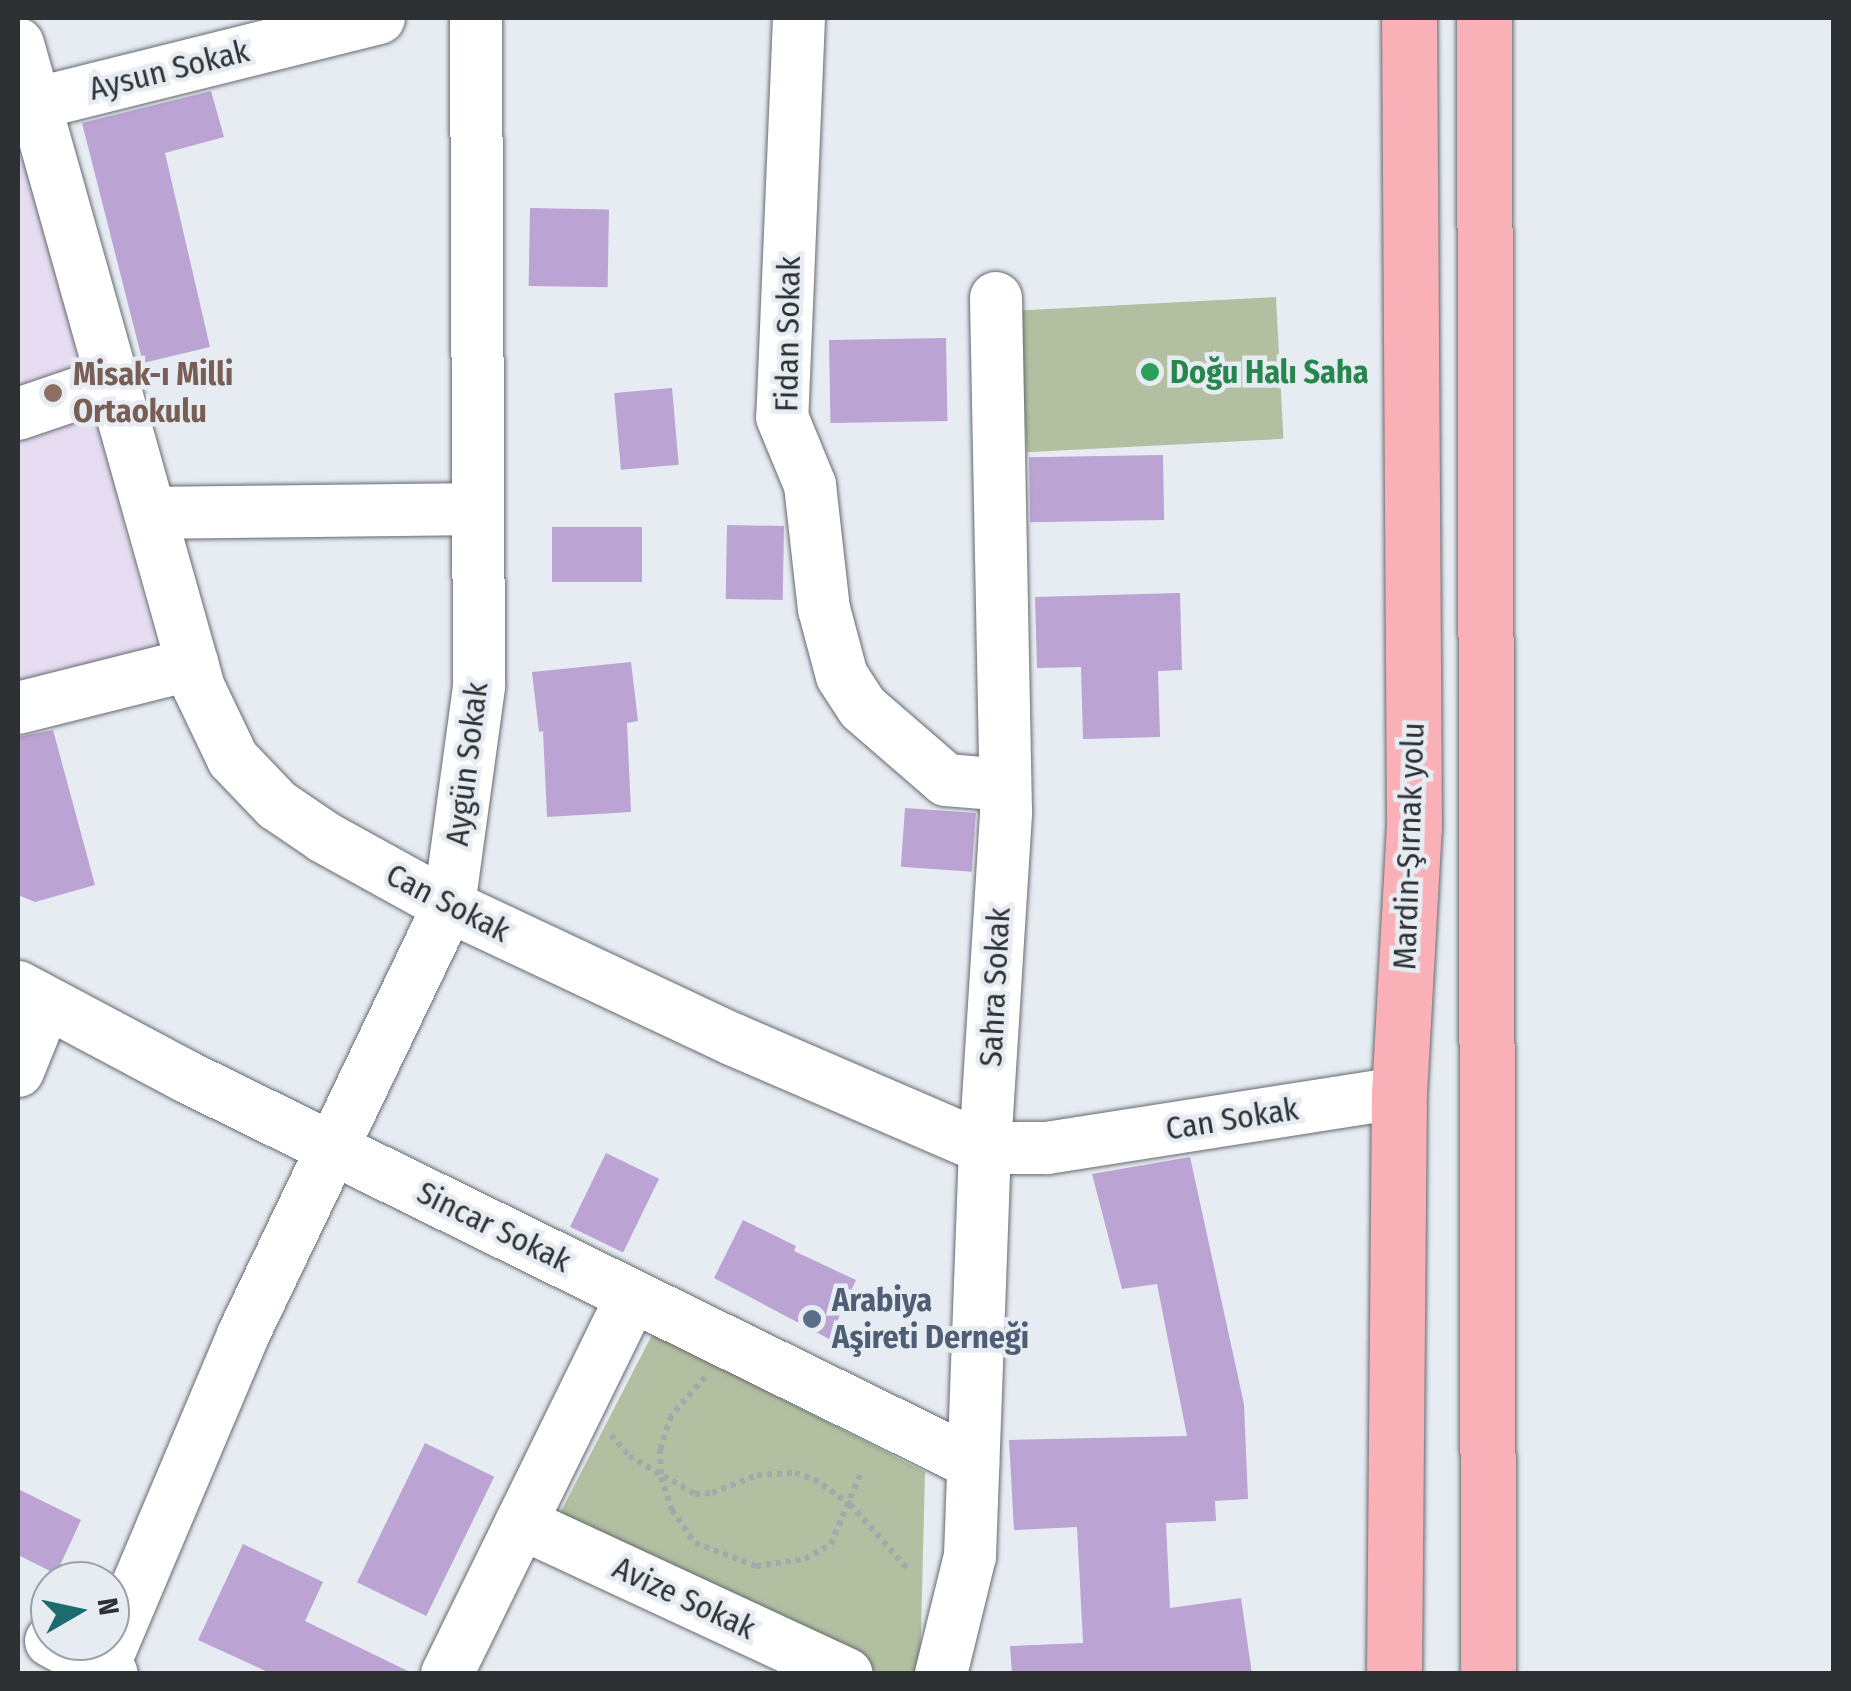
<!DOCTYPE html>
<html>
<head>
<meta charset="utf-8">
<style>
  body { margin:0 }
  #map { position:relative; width:1851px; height:1691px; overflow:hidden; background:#e6ecf2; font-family:"Fira Sans Condensed",sans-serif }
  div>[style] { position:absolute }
  .education>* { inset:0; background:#e6ddf2 }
  .green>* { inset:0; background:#b2c0a1; transform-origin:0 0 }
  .building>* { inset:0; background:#bba3d4; transform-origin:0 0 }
  .path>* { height:6px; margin-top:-3px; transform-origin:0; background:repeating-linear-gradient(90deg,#a3a8ad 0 5px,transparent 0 10px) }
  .roads { filter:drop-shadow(0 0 2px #656a6f) drop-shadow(0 0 2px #656a6f) }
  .minor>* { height:52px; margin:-26px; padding:0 26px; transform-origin:26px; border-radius:26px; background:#fff }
  .highway>* { height:55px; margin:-27.5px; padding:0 27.5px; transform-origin:27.5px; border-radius:27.5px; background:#f9b0b7 }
  .dots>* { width:28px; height:28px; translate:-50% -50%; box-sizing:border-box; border:5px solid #e6ecf2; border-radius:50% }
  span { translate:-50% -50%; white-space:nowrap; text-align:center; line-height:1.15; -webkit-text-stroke:9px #e6ecf2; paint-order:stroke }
  .street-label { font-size:32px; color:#2e3133 }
  .leisure-label { font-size:32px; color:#27864d; font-weight:700 }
  .left { translate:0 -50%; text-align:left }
  .education-label { font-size:32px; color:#785e54; font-weight:700 }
  .service-label { font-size:32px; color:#4e5e75; font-weight:700 }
  .frame { position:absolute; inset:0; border:20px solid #2e3133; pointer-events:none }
  .north { position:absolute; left:30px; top:1561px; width:100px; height:100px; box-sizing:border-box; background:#e6ecf2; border:2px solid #9ca1a6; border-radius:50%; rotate:81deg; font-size:28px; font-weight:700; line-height:40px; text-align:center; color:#2e3133 }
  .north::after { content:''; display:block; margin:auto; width:35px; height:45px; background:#1e6b6f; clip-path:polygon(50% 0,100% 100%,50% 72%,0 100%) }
</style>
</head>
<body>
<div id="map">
  <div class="education">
    <div style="clip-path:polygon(18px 125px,157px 649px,18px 685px)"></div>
  </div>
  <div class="green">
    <div style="left:1276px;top:297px;width:142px;height:257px;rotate:87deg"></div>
    <div style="clip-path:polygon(653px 1333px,925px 1472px,920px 1672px,864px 1673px,556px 1521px)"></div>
  </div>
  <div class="building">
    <div style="clip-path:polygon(211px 91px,224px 137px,165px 153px,210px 347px,143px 363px,82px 123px)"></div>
    <div style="left:530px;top:208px;width:79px;height:78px;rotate:1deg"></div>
    <div style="left:946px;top:338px;width:83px;height:117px;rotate:89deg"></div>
    <div style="left:672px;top:388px;width:77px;height:58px;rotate:85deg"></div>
    <div style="left:1163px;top:455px;width:65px;height:134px;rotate:89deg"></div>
    <div style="left:727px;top:525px;width:57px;height:74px;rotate:1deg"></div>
    <div style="left:552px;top:527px;width:90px;height:55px"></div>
    <div style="clip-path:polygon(1180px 593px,1182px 670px,1158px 671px,1160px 737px,1083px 739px,1081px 667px,1037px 668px,1035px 597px)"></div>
    <div style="clip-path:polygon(631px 662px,638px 721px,627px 723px,631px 812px,547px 817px,543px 731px,539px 732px,532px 672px)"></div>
    <div style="clip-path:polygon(53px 730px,95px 885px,35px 902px,18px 895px,18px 737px)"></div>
    <div style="left:905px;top:808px;width:71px;height:59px;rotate:4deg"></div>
    <div style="left:606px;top:1153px;width:59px;height:82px;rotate:26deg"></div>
    <div style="clip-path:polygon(1190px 1157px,1244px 1404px,1248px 1499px,1215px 1501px,1216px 1521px,1166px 1523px,1170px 1608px,1241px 1598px,1252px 1674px,1012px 1674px,1010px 1646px,1083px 1643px,1077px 1527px,1014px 1530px,1009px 1440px,1187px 1436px,1157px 1284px,1122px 1289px,1092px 1174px)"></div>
    <div style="clip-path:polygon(743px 1220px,796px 1246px,794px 1251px,856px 1280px,829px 1339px,714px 1278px)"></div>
    <div style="left:425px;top:1443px;width:77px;height:155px;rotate:26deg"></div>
    <div style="clip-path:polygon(18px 1489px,81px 1520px,56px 1574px,18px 1555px)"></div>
    <div style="clip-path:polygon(243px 1544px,323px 1582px,305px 1621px,414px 1674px,270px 1673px,198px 1640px)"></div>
  </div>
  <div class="path">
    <div style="left:705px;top:1377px;width:52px;rotate:131.1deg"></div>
    <div style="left:671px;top:1416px;width:35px;rotate:108deg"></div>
    <div style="left:660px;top:1449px;width:28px;rotate:88deg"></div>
    <div style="left:661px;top:1477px;width:35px;rotate:72deg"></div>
    <div style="left:672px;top:1510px;width:40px;rotate:55.1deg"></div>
    <div style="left:695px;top:1543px;width:65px;rotate:20.7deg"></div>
    <div style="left:756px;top:1566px;width:49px;rotate:-8.1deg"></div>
    <div style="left:805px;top:1559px;width:30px;rotate:-30deg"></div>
    <div style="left:831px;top:1544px;width:75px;rotate:-67.2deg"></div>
    <div style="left:611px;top:1435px;width:28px;rotate:49deg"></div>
    <div style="left:629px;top:1456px;width:76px;rotate:29.9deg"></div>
    <div style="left:695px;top:1494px;width:17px;rotate:-3deg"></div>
    <div style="left:712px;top:1493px;width:48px;rotate:-21.8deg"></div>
    <div style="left:757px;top:1475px;width:38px;rotate:-3deg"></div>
    <div style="left:795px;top:1473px;width:20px;rotate:18deg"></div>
    <div style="left:814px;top:1479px;width:44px;rotate:34.8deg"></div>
    <div style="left:850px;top:1504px;width:87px;rotate:48.3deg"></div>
  </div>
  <div class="roads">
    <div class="minor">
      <div style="left:799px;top:18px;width:399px;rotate:92.4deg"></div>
      <div style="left:782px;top:417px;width:74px;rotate:67.6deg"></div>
      <div style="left:810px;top:485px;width:125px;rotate:83.6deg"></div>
      <div style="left:824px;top:609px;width:69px;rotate:75deg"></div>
      <div style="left:842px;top:676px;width:38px;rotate:57deg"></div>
      <div style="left:863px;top:708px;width:110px;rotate:40.9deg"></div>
      <div style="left:946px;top:780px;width:59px;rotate:4.8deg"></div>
      <div style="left:18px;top:44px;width:669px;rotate:74.3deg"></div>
      <div style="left:199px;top:688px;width:79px;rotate:64.4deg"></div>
      <div style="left:233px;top:759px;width:64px;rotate:46.3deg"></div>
      <div style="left:277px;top:805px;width:57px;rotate:34.2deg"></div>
      <div style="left:324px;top:837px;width:143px;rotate:28.9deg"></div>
      <div style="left:449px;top:906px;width:313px;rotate:25.2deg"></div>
      <div style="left:732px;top:1039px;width:275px;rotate:23.3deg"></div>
      <div style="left:985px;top:1148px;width:62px"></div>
      <div style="left:1047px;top:1148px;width:356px;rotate:-8.9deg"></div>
      <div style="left:18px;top:108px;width:372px;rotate:-14deg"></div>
      <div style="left:18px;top:414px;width:99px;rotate:-18.8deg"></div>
      <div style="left:150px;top:513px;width:328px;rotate:-0.7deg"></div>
      <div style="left:18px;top:708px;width:180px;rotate:-14.1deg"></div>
      <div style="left:18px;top:987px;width:191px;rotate:28deg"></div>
      <div style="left:187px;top:1077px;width:876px;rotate:26.16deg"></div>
      <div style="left:18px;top:1071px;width:74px;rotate:-67.9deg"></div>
      <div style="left:521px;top:1523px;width:359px;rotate:24.9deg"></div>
      <div style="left:51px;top:1641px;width:69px;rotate:28.4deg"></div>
      <div style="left:100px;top:1674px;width:368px;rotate:-67.1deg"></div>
      <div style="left:243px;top:1335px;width:476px;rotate:-64.4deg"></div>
      <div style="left:449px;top:906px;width:222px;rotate:-82.2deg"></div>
      <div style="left:479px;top:686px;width:668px;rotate:-90.26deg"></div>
      <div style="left:447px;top:1674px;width:421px;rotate:-63.9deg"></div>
      <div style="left:941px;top:1674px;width:122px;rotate:-76.2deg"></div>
      <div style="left:970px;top:1556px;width:408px;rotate:-87.9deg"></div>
      <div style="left:985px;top:1148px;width:338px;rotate:-86.4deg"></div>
      <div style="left:1006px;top:811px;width:513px;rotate:-91.12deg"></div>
    </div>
    <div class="highway">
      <div style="left:1484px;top:18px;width:1656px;rotate:89.86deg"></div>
      <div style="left:1394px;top:1674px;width:581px;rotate:-89.51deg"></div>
      <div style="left:1399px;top:1093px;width:265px;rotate:-86.8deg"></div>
      <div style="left:1414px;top:828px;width:810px;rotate:-90.35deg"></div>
    </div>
  </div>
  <div class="dots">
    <div style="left:1150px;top:372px;background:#2e9e5b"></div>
    <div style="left:53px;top:393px;background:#8d6e63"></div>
    <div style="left:812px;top:1319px;background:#5c6f8a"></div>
  </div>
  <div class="street-label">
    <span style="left:169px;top:70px;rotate:-14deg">Aysun Sokak</span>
    <span style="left:788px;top:334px;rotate:-89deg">Fidan Sokak</span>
    <span style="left:467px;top:764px;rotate:-83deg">Aygün Sokak</span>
    <span style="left:1409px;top:846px;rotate:-88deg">Mardin-Şırnak yolu</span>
    <span style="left:448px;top:903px;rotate:27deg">Can Sokak</span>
    <span style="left:995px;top:987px;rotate:-87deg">Sahra Sokak</span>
    <span style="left:1232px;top:1119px;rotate:-9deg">Can Sokak</span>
    <span style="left:494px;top:1227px;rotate:26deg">Sincar Sokak</span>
    <span style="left:684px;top:1598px;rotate:25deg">Avize Sokak</span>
  </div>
  <div class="leisure-label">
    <span class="left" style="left:1170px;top:372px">Doğu Halı Saha</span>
  </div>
  <div class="education-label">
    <span class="left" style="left:73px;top:393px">Misak-ı Milli<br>Ortaokulu</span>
  </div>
  <div class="service-label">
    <span class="left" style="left:832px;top:1319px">Arabiya<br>Aşireti Derneği</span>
  </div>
  <div class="frame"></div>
  <div class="north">N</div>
</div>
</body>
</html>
